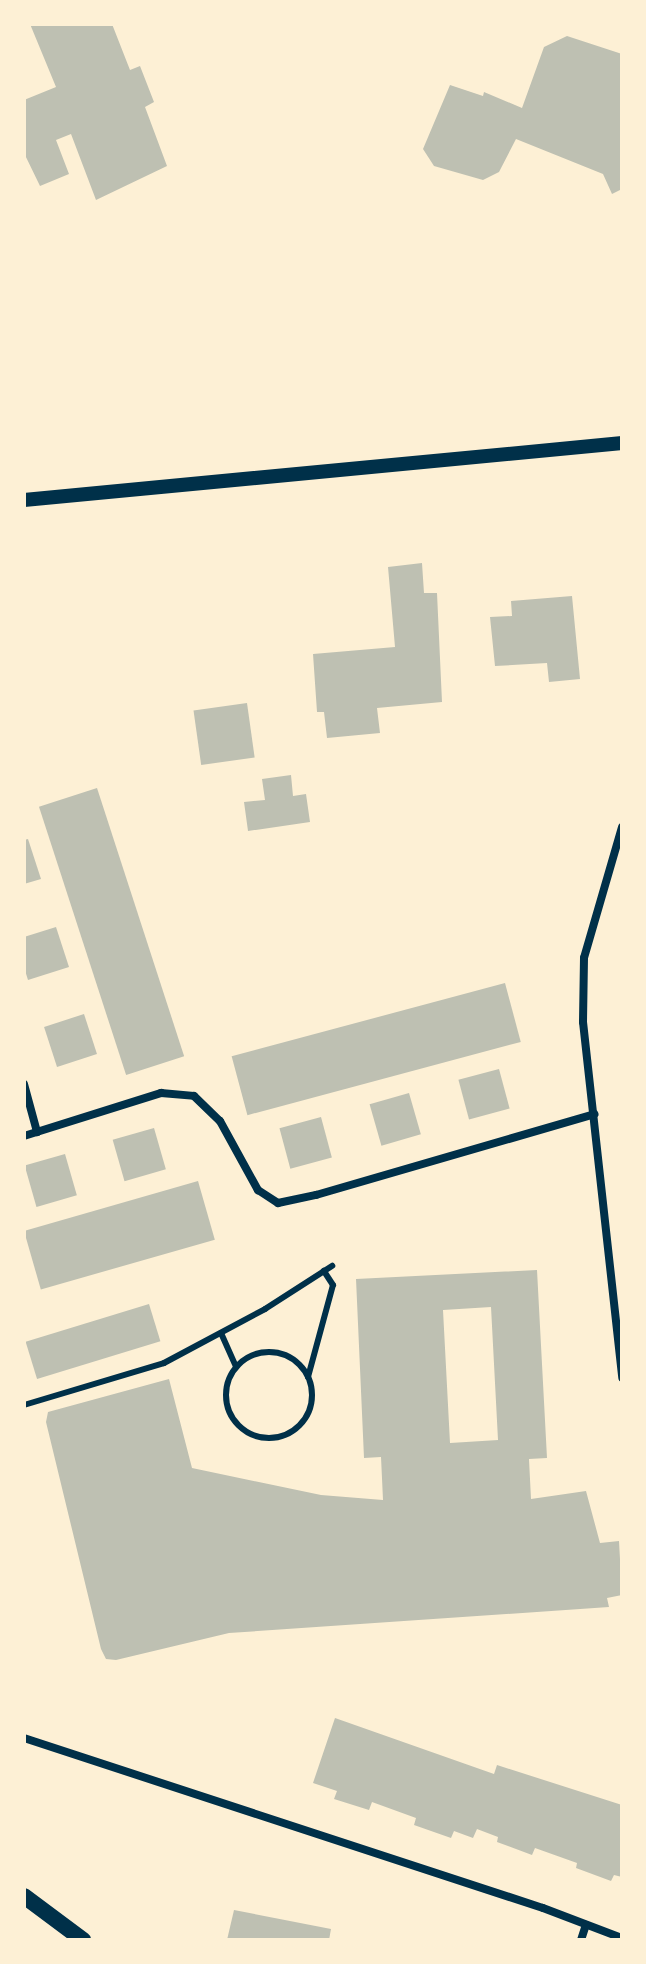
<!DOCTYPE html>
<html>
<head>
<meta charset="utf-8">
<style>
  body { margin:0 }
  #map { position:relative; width:646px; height:1964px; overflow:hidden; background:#fdf0d5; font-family:"Fira Sans",sans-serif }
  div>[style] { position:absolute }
  .building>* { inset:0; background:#bec0b2; transform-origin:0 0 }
  .service>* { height:6px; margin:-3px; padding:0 3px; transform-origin:3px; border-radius:3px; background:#003049 }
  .service>.ring { margin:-3px; padding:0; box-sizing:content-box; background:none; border:6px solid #003049; border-radius:50% }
  .minor>* { height:8px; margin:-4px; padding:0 4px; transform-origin:4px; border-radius:4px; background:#003049 }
  .tertiary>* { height:14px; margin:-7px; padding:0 7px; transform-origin:7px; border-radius:7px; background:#003049 }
  .secondary>* { height:16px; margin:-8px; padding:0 8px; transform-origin:8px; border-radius:8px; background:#003049 }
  span { translate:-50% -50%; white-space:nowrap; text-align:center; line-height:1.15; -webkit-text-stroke:6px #fdf0d5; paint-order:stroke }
  .frame { position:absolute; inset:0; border:26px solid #fdf0d5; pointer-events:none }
</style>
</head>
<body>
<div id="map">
  <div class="building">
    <div style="clip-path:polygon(30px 24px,112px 24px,130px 70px,140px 66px,154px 102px,145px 107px,167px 166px,96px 200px,71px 134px,56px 140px,69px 174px,40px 186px,24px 153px,24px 100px,56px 87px)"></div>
    <div style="clip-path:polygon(567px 36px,622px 54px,622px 189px,612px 194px,603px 174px,516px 139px,499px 172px,483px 180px,434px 166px,423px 149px,450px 85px,483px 96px,484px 92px,522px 108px,544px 47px)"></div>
    <div style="clip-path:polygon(422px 563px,424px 593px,437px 593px,442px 702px,377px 708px,380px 733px,327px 738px,324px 712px,317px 712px,313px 654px,395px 647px,388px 567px)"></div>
    <div style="clip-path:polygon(572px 596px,580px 679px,549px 682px,547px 663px,495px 666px,490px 617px,512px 616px,511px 601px)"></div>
    <div style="left:247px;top:703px;width:55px;height:54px;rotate:82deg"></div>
    <div style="clip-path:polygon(291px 775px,293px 796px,306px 794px,310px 822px,248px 831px,244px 802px,265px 800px,262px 779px)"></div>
    <div style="left:97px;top:788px;width:282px;height:61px;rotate:72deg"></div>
    <div style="clip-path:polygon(28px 839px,41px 879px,24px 884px,24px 840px)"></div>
    <div style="clip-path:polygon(56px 927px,69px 967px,28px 980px,24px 967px,24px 937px)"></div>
    <div style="left:505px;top:983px;width:61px;height:283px;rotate:75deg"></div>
    <div style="left:84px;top:1014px;width:42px;height:42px;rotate:72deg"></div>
    <div style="left:499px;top:1069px;width:41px;height:42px;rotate:75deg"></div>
    <div style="left:409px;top:1093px;width:43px;height:41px;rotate:74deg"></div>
    <div style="left:321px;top:1117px;width:42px;height:43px;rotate:75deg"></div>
    <div style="left:154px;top:1128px;width:43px;height:43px;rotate:74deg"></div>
    <div style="left:65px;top:1154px;width:43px;height:42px;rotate:74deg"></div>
    <div style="left:198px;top:1181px;width:61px;height:181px;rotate:74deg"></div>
    <div style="clip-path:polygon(evenodd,537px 1270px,547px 1458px,529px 1459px,531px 1499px,586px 1491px,600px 1543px,619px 1541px,622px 1595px,607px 1598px,609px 1607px,229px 1633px,116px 1660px,106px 1659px,101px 1649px,46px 1422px,48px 1412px,169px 1379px,192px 1468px,321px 1495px,383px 1500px,381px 1457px,364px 1458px,356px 1279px,537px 1270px,491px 1307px,498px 1440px,450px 1443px,443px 1310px,491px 1307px)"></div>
    <div style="left:149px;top:1304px;width:39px;height:129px;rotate:73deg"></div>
    <div style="clip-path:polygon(335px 1718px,494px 1774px,497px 1765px,622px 1805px,622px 1877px,614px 1875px,611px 1881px,576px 1868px,577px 1863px,535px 1848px,532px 1855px,497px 1842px,498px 1837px,477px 1829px,473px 1838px,454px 1831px,451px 1838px,414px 1825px,416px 1818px,372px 1802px,369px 1810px,334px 1799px,337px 1791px,313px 1783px)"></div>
    <div style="clip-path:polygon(234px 1910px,331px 1929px,329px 1940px,227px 1940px)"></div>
  </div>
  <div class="service">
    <div style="left:221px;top:1333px;width:36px;rotate:66deg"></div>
    <div class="ring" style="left:226px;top:1352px;width:80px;height:80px"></div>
    <div style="left:308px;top:1377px;width:95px;rotate:-74.8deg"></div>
    <div style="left:333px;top:1285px;width:17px;rotate:-123deg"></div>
    <div style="left:24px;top:1405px;width:146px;rotate:-16.7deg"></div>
    <div style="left:164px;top:1363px;width:115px;rotate:-28.1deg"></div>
    <div style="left:265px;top:1309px;width:80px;rotate:-32.7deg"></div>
  </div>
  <div class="minor">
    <div style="left:622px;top:827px;width:136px;rotate:106.2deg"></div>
    <div style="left:584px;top:958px;width:64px;rotate:90.9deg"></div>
    <div style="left:583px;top:1022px;width:358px;rotate:83.7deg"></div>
    <div style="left:24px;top:1084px;width:50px;rotate:74.8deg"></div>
    <div style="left:24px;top:1136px;width:144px;rotate:-17.4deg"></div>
    <div style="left:161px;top:1093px;width:33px;rotate:5deg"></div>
    <div style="left:194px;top:1096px;width:36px;rotate:44deg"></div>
    <div style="left:220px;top:1121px;width:79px;rotate:61.2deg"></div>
    <div style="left:258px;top:1190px;width:24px;rotate:33deg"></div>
    <div style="left:278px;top:1203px;width:39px;rotate:-12deg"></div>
    <div style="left:316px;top:1195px;width:290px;rotate:-16.2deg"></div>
    <div style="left:24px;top:1738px;width:546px;rotate:18.14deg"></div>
    <div style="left:543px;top:1908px;width:85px;rotate:20.8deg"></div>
    <div style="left:581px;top:1940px;width:16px;rotate:-72deg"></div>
  </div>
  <div class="tertiary">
    <div style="left:24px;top:500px;width:601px;rotate:-5.44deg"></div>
  </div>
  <div class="secondary">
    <div style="left:24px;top:1896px;width:74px;rotate:36.7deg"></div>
  </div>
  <div class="frame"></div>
</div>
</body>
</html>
